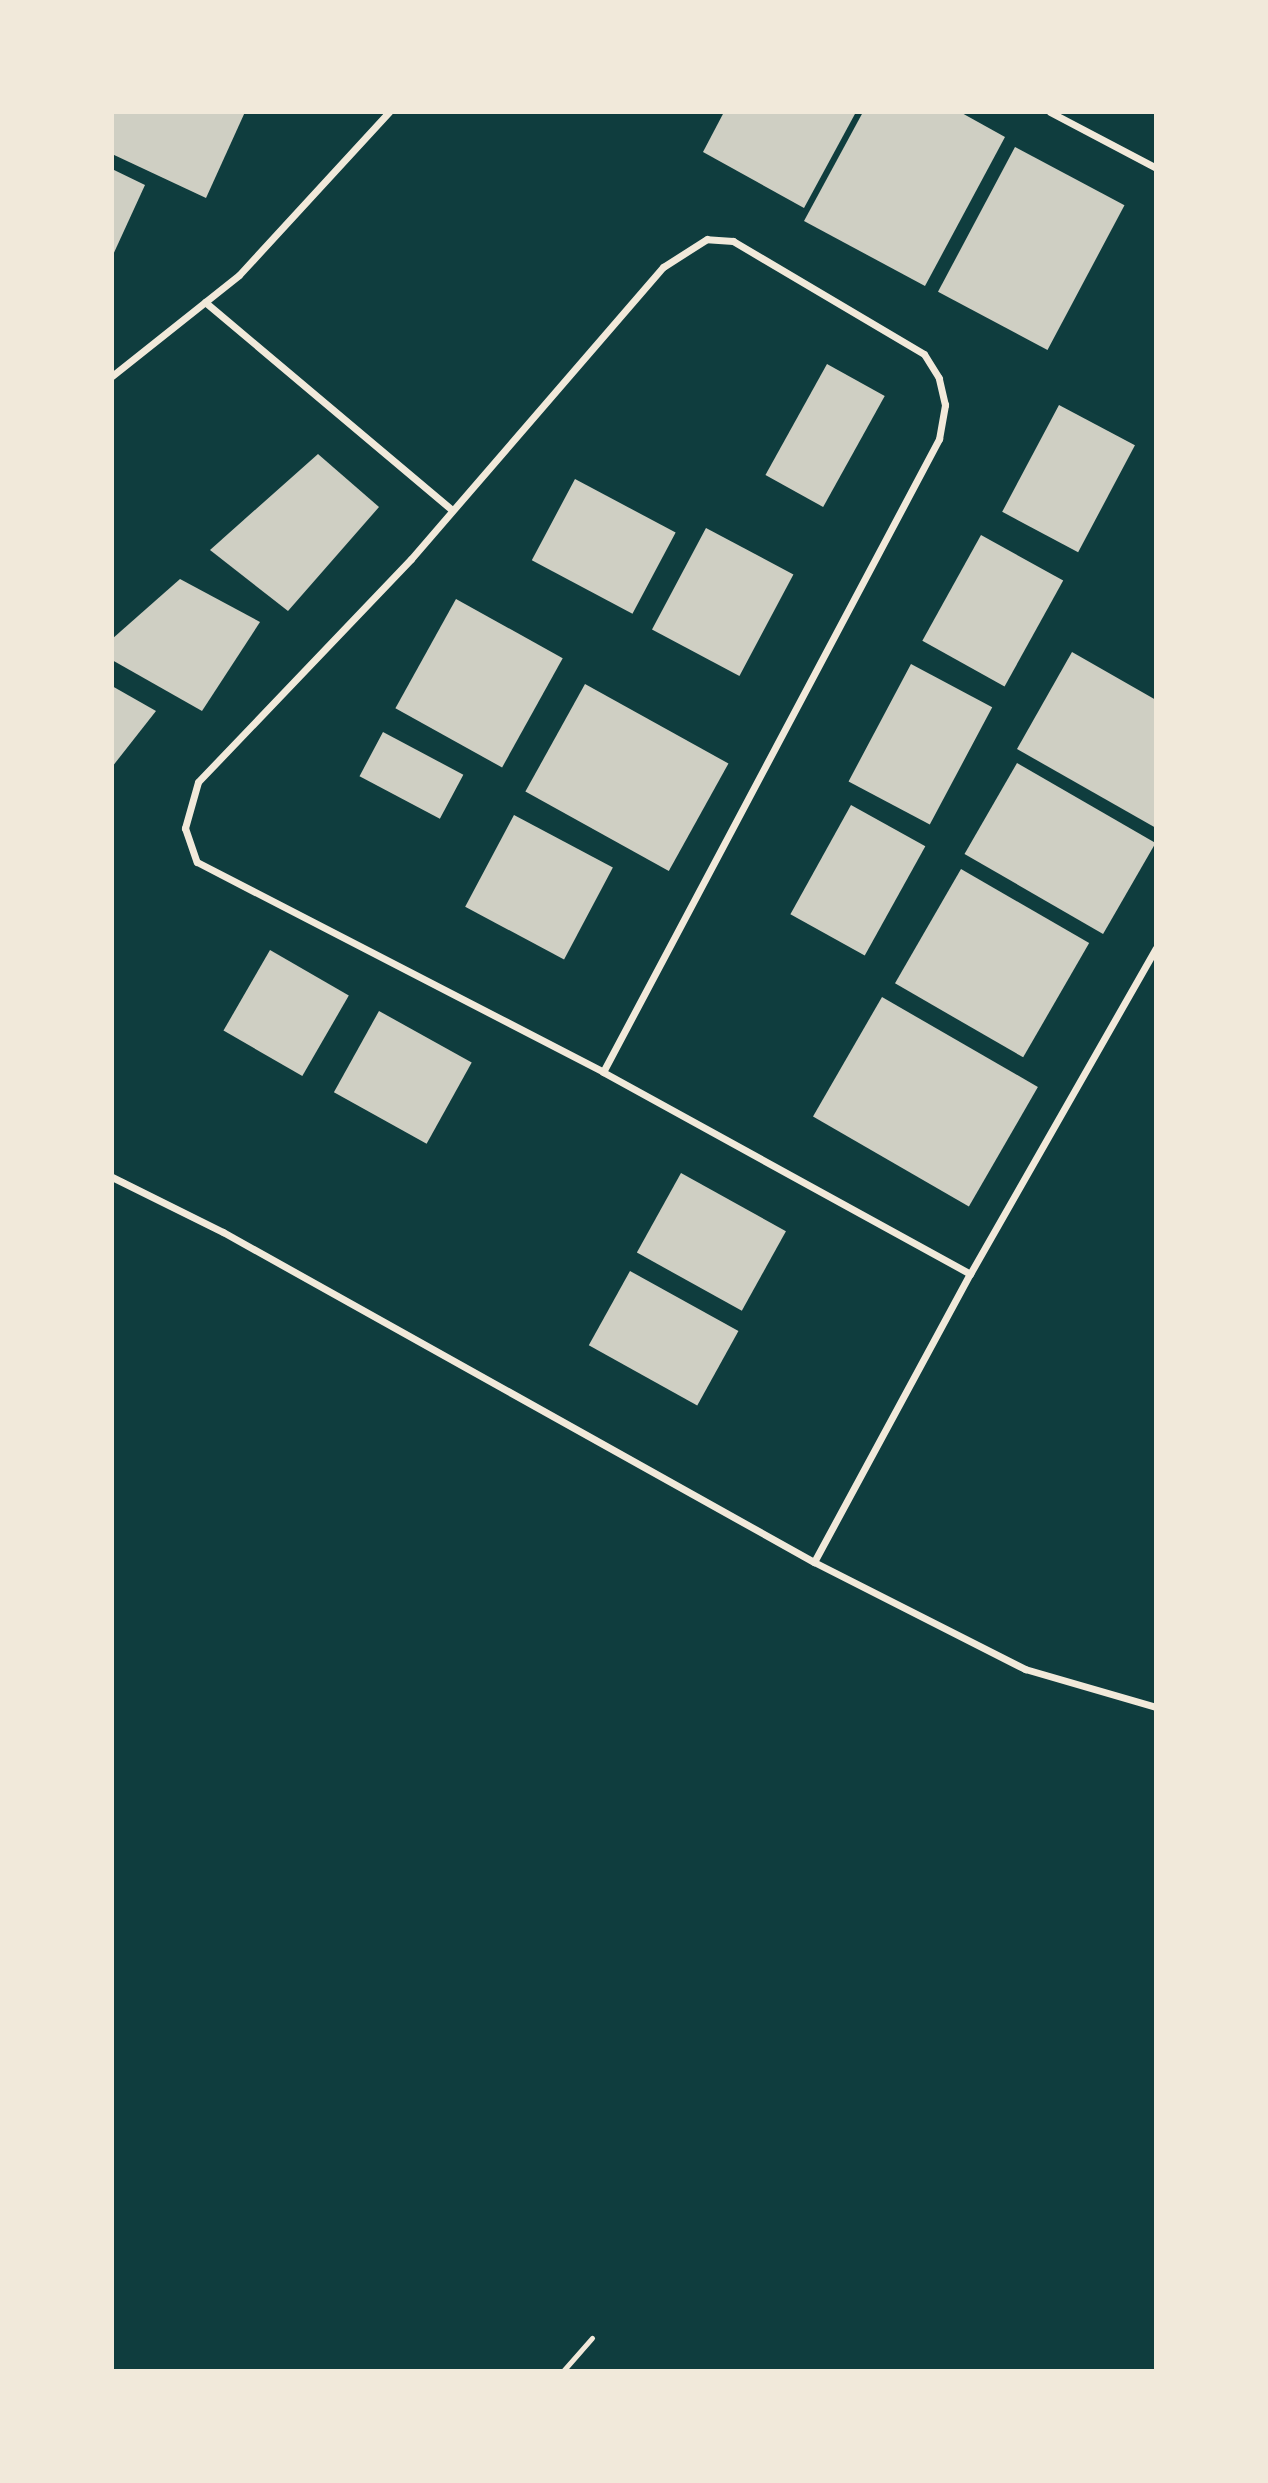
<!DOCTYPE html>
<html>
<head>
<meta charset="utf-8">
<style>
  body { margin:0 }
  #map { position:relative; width:1268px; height:2483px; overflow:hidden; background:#0f3d3e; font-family:Georgia,serif }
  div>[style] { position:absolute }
  .building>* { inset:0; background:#cfcfc3; transform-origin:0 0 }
  .service>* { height:5px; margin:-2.5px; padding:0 2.5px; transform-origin:2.5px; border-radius:2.5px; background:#f1e9da }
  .minor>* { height:7px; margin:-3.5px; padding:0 3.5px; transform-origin:3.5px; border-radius:3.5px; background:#f1e9da }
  span { translate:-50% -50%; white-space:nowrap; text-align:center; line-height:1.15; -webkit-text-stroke:7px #f1e9da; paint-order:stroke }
  .frame { position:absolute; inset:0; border:114px solid #f1e9da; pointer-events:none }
</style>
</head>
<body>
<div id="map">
  <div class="building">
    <div style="clip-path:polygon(112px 112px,245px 112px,206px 198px,112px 154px)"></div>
    <div style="clip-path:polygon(724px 112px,856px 112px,804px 208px,703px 152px)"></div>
    <div style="clip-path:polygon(863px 112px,960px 112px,1005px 137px,925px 286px,804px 221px)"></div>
    <div style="left:1015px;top:147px;width:124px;height:164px;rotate:28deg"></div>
    <div style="clip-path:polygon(112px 169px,145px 185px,112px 257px)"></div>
    <div style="left:827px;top:364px;width:66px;height:127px;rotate:29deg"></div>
    <div style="left:1059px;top:405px;width:86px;height:121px;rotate:28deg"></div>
    <div style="clip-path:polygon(318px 454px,379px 507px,288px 611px,210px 550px)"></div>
    <div style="left:575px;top:479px;width:114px;height:92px;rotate:28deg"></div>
    <div style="left:706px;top:528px;width:99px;height:115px;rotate:28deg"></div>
    <div style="left:981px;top:535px;width:94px;height:121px;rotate:29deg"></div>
    <div style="clip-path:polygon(180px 579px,260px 622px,202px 711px,112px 660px,112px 639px)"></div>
    <div style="left:456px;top:599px;width:122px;height:125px;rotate:29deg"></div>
    <div style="clip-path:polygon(1072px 652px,1156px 700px,1156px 828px,1017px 749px)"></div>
    <div style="left:911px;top:664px;width:92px;height:133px;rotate:28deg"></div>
    <div style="left:585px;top:684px;width:164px;height:123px;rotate:29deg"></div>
    <div style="clip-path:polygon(112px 686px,156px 711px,112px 767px)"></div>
    <div style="left:383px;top:732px;width:91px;height:50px;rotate:28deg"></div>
    <div style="left:1017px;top:763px;width:160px;height:105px;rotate:30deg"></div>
    <div style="left:851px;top:805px;width:85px;height:125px;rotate:29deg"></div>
    <div style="left:514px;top:815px;width:112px;height:104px;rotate:28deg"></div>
    <div style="left:961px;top:869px;width:148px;height:132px;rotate:30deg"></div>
    <div style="left:270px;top:950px;width:91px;height:93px;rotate:30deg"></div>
    <div style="left:882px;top:997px;width:180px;height:138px;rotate:30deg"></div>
    <div style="left:379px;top:1011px;width:106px;height:93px;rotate:29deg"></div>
    <div style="left:681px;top:1173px;width:120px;height:91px;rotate:29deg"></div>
    <div style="left:630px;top:1271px;width:124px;height:85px;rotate:29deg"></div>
  </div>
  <div class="service">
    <div style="left:563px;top:2371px;width:44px;rotate:-48.7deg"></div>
  </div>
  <div class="minor">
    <div style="left:1050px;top:112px;width:120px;rotate:27.8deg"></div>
    <div style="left:205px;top:302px;width:323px;rotate:40.1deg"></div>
    <div style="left:112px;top:376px;width:162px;rotate:-38.5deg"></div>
    <div style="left:239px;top:275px;width:222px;rotate:-47.4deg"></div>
    <div style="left:603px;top:1072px;width:717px;rotate:-62.04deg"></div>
    <div style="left:939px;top:439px;width:35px;rotate:-80deg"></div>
    <div style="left:945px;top:405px;width:28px;rotate:-103deg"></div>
    <div style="left:939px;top:378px;width:28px;rotate:-122deg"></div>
    <div style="left:924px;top:354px;width:222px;rotate:-149.4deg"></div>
    <div style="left:733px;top:241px;width:26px;rotate:-176deg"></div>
    <div style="left:707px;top:239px;width:52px;rotate:147.5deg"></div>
    <div style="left:663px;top:267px;width:386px;rotate:130.8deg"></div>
    <div style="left:411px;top:559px;width:308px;rotate:133.7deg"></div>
    <div style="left:198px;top:782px;width:48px;rotate:105.8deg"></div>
    <div style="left:185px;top:828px;width:36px;rotate:71deg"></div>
    <div style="left:197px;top:862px;width:457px;rotate:27.3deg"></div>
    <div style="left:603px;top:1072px;width:419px;rotate:28.8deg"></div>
    <div style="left:112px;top:1177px;width:124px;rotate:26.4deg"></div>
    <div style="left:223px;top:1232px;width:677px;rotate:29.18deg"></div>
    <div style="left:814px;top:1562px;width:237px;rotate:26.9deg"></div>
    <div style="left:1025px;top:1669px;width:136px;rotate:16.2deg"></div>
    <div style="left:814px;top:1562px;width:328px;rotate:-61.6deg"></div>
    <div style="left:970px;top:1274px;width:375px;rotate:-60.3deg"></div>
  </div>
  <div class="frame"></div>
</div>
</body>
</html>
